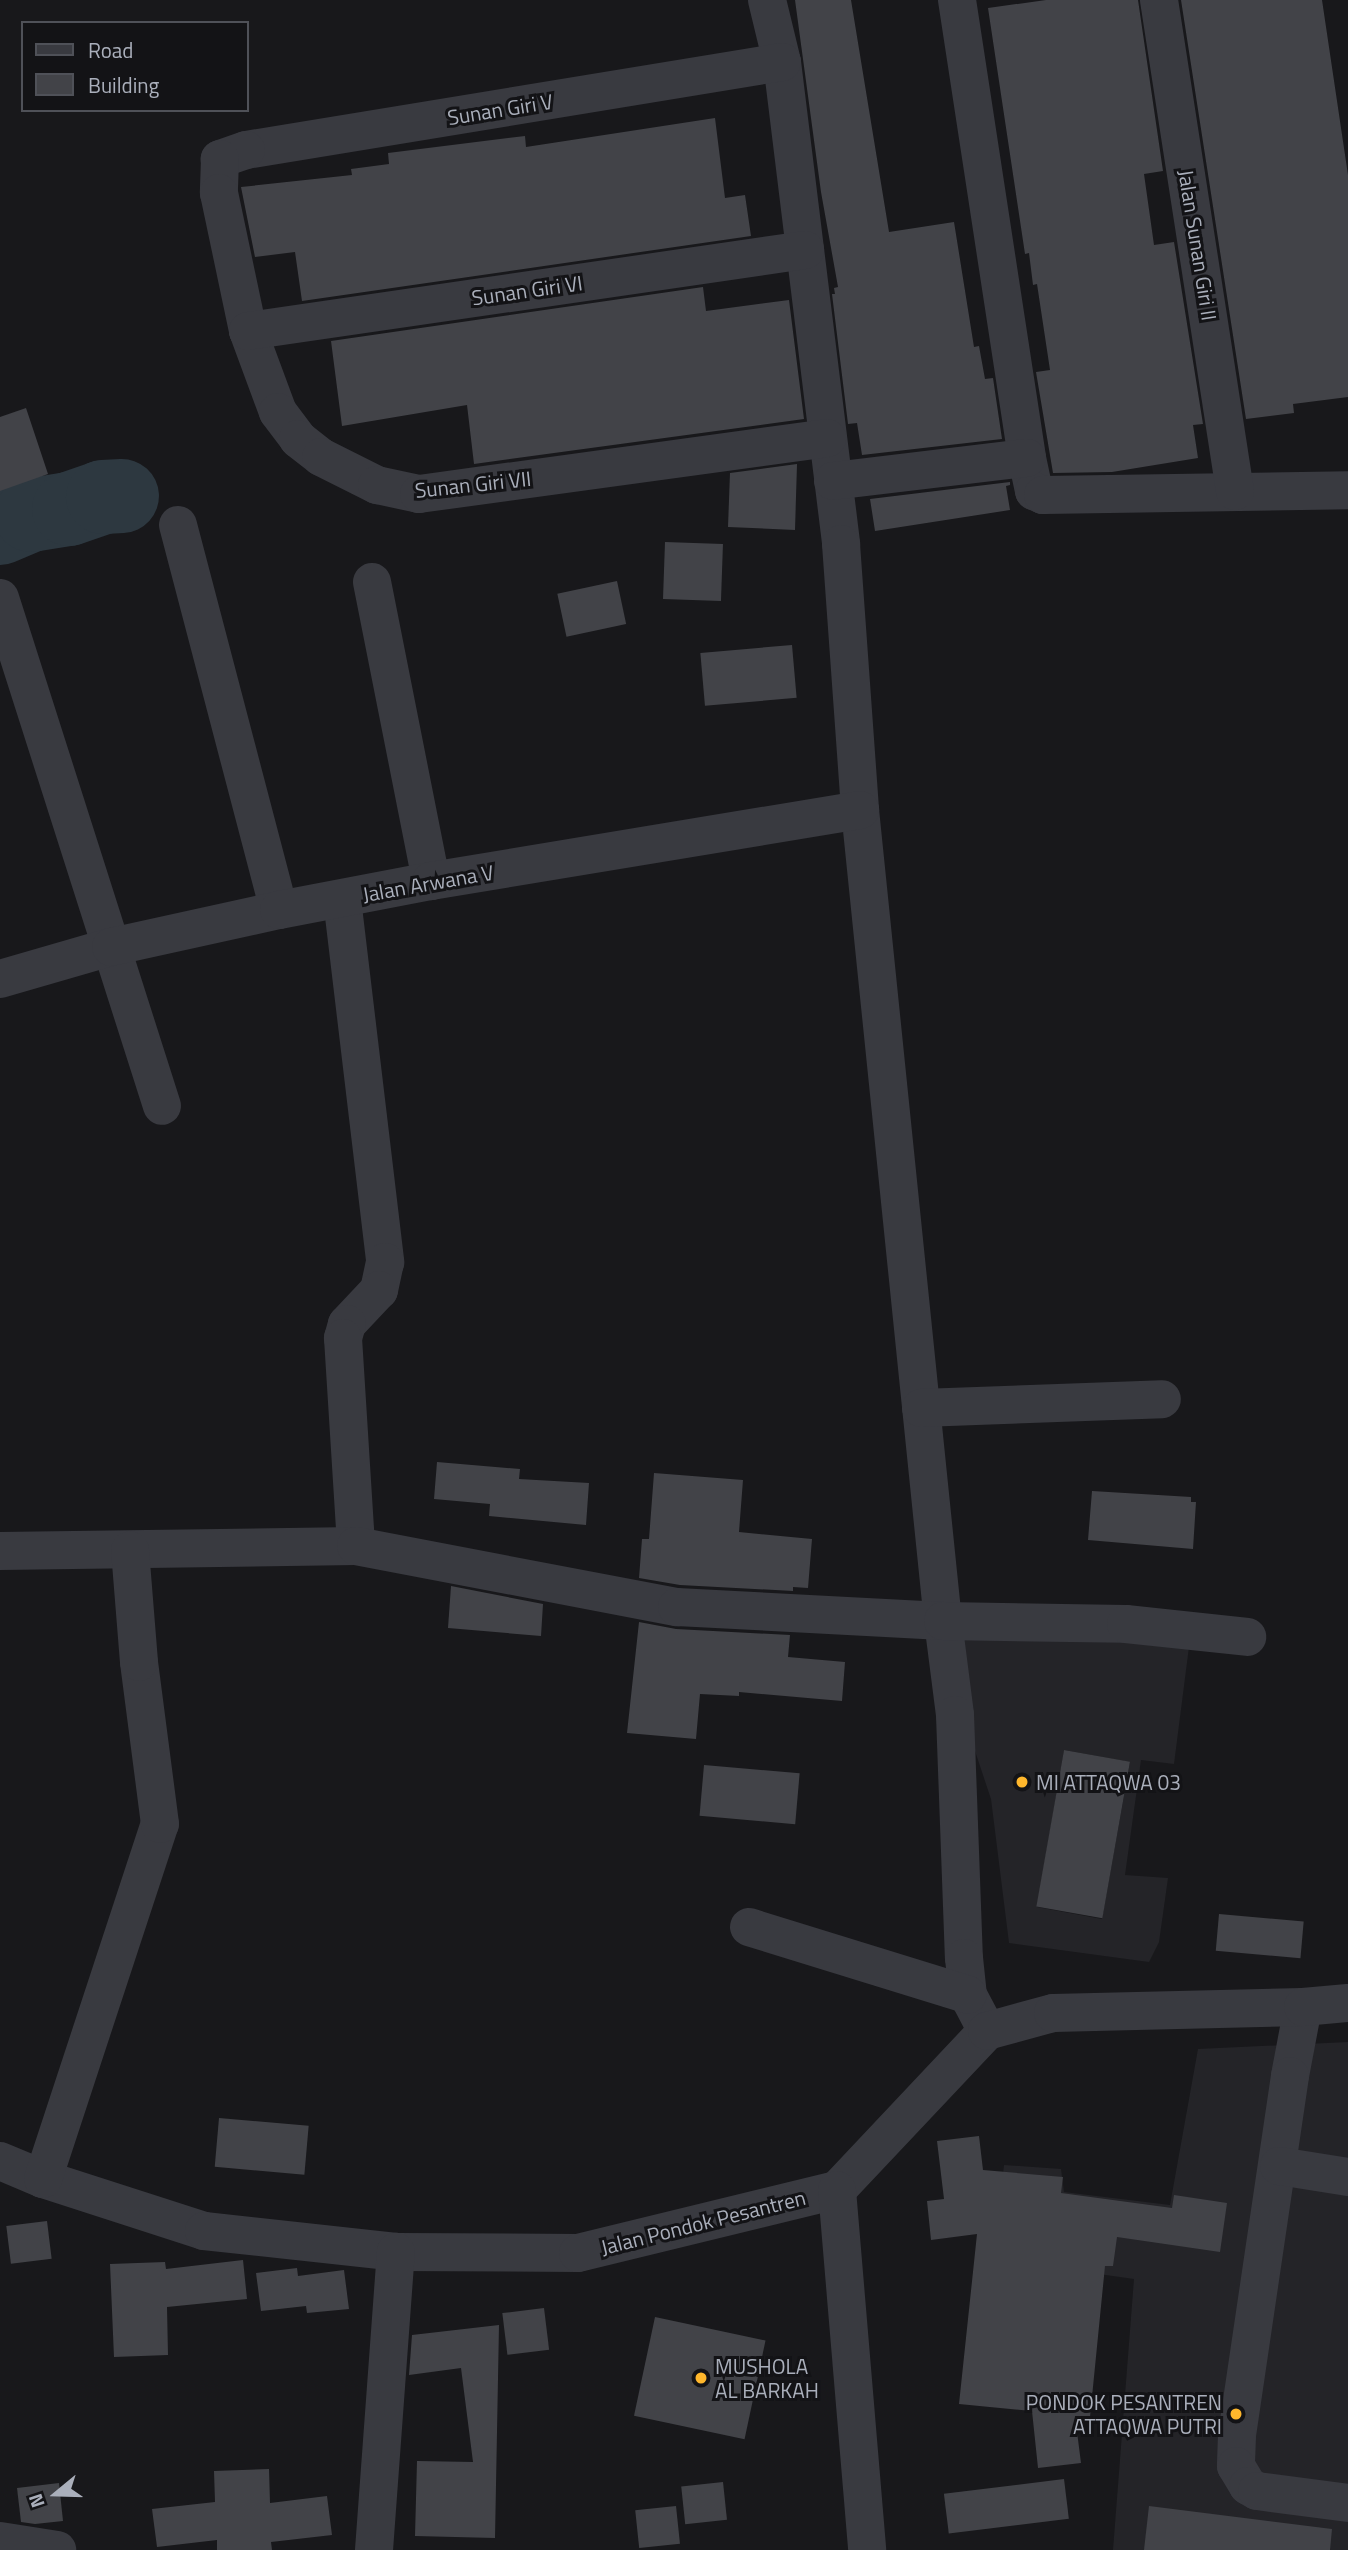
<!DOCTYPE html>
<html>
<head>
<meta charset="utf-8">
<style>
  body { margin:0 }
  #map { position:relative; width:1348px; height:2550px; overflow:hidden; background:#18181b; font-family:"Titillium Web",sans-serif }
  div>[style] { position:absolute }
  .built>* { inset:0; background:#242428 }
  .river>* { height:74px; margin:-37px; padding:0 37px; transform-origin:37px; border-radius:37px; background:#2d3840 }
  .building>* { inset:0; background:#424348; transform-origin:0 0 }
  .minor>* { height:38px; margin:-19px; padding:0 19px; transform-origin:19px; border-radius:19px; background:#393a40 }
  .dots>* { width:19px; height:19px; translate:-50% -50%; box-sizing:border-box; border:4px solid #131316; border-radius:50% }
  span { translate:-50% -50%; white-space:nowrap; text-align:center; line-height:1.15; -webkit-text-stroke:6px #131316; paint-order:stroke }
  .street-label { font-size:21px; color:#aaafbb }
  .poi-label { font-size:21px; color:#aaafbb }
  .left { translate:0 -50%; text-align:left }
  .right { translate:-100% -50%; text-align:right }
  .legend { position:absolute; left:21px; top:21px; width:228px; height:91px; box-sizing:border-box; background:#131316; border:2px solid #4f5158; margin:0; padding:9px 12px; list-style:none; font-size:21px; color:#aaafbb }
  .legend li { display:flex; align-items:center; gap:14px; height:35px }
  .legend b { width:35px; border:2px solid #4f5158 }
  .north { position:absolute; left:21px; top:2459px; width:70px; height:70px; -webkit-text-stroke:5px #131316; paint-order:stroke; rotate:251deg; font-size:19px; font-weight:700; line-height:28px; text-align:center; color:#aaafbb }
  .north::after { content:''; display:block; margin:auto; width:24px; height:32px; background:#aaafbb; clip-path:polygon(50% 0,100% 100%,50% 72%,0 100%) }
</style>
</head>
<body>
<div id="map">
  <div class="built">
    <div style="clip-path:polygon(evenodd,936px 1634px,1190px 1639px,1174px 1764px,1141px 1760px,1125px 1875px,1168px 1878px,1159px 1942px,1149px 1962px,1009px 1943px,991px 1799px,936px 1634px,1064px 1750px,1130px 1762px,1102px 1919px,1037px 1907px,1064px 1750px)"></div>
    <div style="clip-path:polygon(1348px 2042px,1348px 2550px,1113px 2550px,1134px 2279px,994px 2259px,1004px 2165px,1061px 2169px,1064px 2192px,1170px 2205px,1198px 2049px)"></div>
  </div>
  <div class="river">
    <div style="left:0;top:528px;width:34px;rotate:-23deg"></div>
    <div style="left:31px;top:515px;width:38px;rotate:-9deg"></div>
    <div style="left:69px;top:509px;width:36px;rotate:-19deg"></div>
    <div style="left:103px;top:497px;width:19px;rotate:-3deg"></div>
  </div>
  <div class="building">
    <div style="clip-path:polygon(795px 0,851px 0,889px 232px,954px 222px,974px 347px,979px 346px,985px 379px,993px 378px,1002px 439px,862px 455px,857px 423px,848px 424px,832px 294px,835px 294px,834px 288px,838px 287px,821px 192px)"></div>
    <div style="clip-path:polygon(1046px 0,1138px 0,1163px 171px,1144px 174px,1154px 245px,1174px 242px,1203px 424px,1193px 425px,1198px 458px,1112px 472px,1053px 473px,1036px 372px,1050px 370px,1037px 284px,1033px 285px,1029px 253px,1025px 254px,988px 8px)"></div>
    <div style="clip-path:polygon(1181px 0,1322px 0,1348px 175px,1348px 397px,1293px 404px,1294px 413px,1246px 419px)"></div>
    <div style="clip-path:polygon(715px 118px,725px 198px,745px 195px,751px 236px,302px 301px,295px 252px,255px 257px,241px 187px,352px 175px,351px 169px,389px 164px,388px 153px,525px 136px,526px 147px)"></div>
    <div style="clip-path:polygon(703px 287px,706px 311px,789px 300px,804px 419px,474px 464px,467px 405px,342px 426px,331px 341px)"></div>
    <div style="clip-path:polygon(26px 408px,48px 474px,0 491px,0 417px)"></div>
    <div style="clip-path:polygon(797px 464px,795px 530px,728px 527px,730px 473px)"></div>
    <div style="clip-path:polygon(1010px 482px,1010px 485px,1006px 486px,1010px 510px,875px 531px,870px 499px)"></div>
    <div style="left:665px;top:542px;width:58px;height:57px;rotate:2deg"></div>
    <div style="left:617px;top:581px;width:44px;height:61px;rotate:78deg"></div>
    <div style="left:792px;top:645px;width:53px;height:92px;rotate:85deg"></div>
    <div style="clip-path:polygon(437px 1462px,520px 1469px,519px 1479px,589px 1483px,586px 1525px,489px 1516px,490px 1504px,434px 1499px)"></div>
    <div style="clip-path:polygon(654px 1473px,743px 1480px,739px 1532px,812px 1539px,808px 1588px,793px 1587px,793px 1591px,680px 1585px,639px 1578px,642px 1539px,649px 1539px)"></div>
    <div style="clip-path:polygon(1092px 1491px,1191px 1497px,1191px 1502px,1196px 1502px,1193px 1549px,1088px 1540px)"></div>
    <div style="clip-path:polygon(451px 1586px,543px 1604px,541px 1636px,448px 1628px)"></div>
    <div style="clip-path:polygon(639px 1622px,676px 1629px,790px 1635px,788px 1657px,845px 1662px,842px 1701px,739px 1692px,739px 1696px,700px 1694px,696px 1739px,627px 1733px)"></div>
    <div style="left:1064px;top:1750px;width:67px;height:159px;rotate:10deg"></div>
    <div style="left:704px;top:1765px;width:96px;height:51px;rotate:5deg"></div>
    <div style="left:1219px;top:1914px;width:85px;height:37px;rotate:5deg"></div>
    <div style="left:219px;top:2118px;width:90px;height:49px;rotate:5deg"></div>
    <div style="clip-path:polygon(979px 2136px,983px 2170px,1063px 2177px,1061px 2193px,1172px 2208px,1174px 2195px,1227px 2203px,1220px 2252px,1117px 2237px,1113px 2266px,1105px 2266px,1090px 2417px,1075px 2416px,1081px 2463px,1038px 2468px,1032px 2411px,959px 2404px,977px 2234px,931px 2240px,927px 2201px,944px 2199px,937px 2141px)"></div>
    <div style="left:47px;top:2221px;width:38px;height:41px;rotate:83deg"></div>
    <div style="clip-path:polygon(243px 2260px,247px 2299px,167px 2307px,168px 2355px,114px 2357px,110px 2264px,165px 2262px,166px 2269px)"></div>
    <div style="clip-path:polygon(297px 2268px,298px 2276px,344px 2270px,349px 2309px,307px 2313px,306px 2306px,261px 2311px,256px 2273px)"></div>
    <div style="left:544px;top:2308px;width:42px;height:42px;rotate:83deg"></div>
    <div style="left:655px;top:2317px;width:113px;height:101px;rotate:12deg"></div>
    <div style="clip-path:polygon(499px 2325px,495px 2538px,415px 2536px,417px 2461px,473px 2462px,461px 2368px,409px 2375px,412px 2335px)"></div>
    <div style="clip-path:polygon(269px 2469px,270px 2503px,327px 2496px,332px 2535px,271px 2542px,272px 2550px,217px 2550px,217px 2540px,157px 2547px,152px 2509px,215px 2502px,214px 2471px)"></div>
    <div style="left:1064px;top:2479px;width:40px;height:121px;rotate:83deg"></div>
    <div style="left:723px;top:2482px;width:38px;height:42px;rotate:84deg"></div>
    <div style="clip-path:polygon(59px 2483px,63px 2521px,35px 2524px,21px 2522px,17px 2488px)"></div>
    <div style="left:676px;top:2506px;width:38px;height:41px;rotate:84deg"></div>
    <div style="clip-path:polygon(1149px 2506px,1332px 2529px,1330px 2550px,1144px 2550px)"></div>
  </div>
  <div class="minor">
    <div style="left:767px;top:0;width:64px;rotate:76.4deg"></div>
    <div style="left:782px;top:62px;width:486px;rotate:83deg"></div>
    <div style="left:841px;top:544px;width:267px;rotate:85.9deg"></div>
    <div style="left:860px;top:810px;width:815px;rotate:84.16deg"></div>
    <div style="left:943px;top:1621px;width:95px;rotate:82.7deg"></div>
    <div style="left:955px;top:1715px;width:243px;rotate:87.9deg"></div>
    <div style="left:964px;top:1958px;width:37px;rotate:84deg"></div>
    <div style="left:968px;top:1995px;width:41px;rotate:62.2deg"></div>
    <div style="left:957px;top:0;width:463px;rotate:81.3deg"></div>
    <div style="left:1027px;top:458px;width:34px;rotate:78deg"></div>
    <div style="left:1034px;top:491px;width:10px;rotate:24deg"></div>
    <div style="left:1043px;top:495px;width:305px;rotate:-0.9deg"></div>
    <div style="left:1159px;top:0;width:497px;rotate:81.2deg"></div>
    <div style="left:782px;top:62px;width:543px;rotate:170.68deg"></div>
    <div style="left:246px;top:150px;width:28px;rotate:161deg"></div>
    <div style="left:220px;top:159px;width:34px;rotate:92deg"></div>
    <div style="left:219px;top:193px;width:141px;rotate:78.1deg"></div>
    <div style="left:248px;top:331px;width:86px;rotate:69.7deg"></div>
    <div style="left:278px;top:412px;width:34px;rotate:53deg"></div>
    <div style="left:298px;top:439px;width:29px;rotate:38deg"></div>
    <div style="left:321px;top:457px;width:63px;rotate:26.6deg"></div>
    <div style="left:377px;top:485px;width:43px;rotate:12.1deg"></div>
    <div style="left:419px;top:494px;width:412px;rotate:-7.8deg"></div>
    <div style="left:248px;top:331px;width:563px;rotate:-8.27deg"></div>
    <div style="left:833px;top:481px;width:195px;rotate:-6.8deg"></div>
    <div style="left:178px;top:525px;width:398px;rotate:75.3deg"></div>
    <div style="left:372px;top:582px;width:305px;rotate:78.8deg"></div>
    <div style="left:0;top:598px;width:533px;rotate:72.31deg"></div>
    <div style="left:342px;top:899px;width:366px;rotate:83.2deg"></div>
    <div style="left:385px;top:1262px;width:29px;rotate:102deg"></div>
    <div style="left:379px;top:1290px;width:47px;rotate:133.3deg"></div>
    <div style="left:347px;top:1324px;width:15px;rotate:106deg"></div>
    <div style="left:343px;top:1338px;width:208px;rotate:86.4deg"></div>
    <div style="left:0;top:979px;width:116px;rotate:-16.1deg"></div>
    <div style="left:111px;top:947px;width:172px;rotate:-12.4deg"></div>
    <div style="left:279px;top:910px;width:155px;rotate:-10.8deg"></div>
    <div style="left:431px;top:881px;width:435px;rotate:-9.4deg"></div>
    <div style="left:921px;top:1408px;width:241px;rotate:-2.1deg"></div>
    <div style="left:0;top:1551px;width:356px;rotate:-0.8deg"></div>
    <div style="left:356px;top:1546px;width:327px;rotate:10.8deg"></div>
    <div style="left:677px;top:1607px;width:266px;rotate:3deg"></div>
    <div style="left:943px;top:1621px;width:183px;rotate:0.9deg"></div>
    <div style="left:1126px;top:1624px;width:122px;rotate:6.1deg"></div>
    <div style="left:749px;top:1927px;width:229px;rotate:17.2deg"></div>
    <div style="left:1303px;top:2007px;width:70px;rotate:100.7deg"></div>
    <div style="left:1290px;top:2076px;width:363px;rotate:98.4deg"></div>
    <div style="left:1237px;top:2435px;width:31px;rotate:92deg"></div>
    <div style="left:1236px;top:2466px;width:23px;rotate:59deg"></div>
    <div style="left:1248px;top:2486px;width:10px;rotate:29deg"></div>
    <div style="left:1257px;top:2491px;width:92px;rotate:7.5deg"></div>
    <div style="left:0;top:2161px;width:47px;rotate:22.7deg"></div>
    <div style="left:43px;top:2179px;width:169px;rotate:17.9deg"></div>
    <div style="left:204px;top:2231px;width:193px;rotate:6.2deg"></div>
    <div style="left:396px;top:2252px;width:182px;rotate:0.3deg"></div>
    <div style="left:578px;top:2253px;width:267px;rotate:-13.7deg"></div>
    <div style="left:837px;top:2190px;width:219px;rotate:-46.7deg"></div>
    <div style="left:987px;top:2031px;width:68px;rotate:-15.3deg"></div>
    <div style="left:1053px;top:2013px;width:250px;rotate:-1.4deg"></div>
    <div style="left:1303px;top:2007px;width:45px;rotate:-5.1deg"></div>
    <div style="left:1279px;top:2166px;width:70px;rotate:9.1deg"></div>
    <div style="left:43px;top:2179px;width:374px;rotate:-71.8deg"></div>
    <div style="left:160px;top:1824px;width:163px;rotate:-97.4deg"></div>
    <div style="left:139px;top:1662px;width:112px;rotate:-94.6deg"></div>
    <div style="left:837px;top:2190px;width:361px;rotate:85.2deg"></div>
    <div style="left:0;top:2541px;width:58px;rotate:9deg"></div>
    <div style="left:374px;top:2550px;width:299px;rotate:-85.8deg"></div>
  </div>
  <div class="dots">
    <div style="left:1022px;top:1782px;background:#ffb72c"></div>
    <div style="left:701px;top:2378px;background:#ffb72c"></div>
    <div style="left:1236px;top:2414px;background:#ffb72c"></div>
  </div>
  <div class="street-label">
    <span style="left:500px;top:109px;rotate:-9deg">Sunan Giri V</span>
    <span style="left:1198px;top:245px;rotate:81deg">Jalan Sunan Giri II</span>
    <span style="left:527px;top:290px;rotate:-8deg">Sunan Giri VI</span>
    <span style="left:473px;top:484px;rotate:-6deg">Sunan Giri VII</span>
    <span style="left:428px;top:883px;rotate:-10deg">Jalan Arwana V</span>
    <span style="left:703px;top:2222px;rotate:-14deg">Jalan Pondok Pesantren</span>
  </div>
  <div class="poi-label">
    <span class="left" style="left:1036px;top:1782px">MI ATTAQWA 03</span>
    <span class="left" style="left:715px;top:2378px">MUSHOLA<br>AL BARKAH</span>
    <span class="right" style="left:1222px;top:2414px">PONDOK PESANTREN<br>ATTAQWA PUTRI</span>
  </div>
  <ul class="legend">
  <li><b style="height:9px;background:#393a40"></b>Road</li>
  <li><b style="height:19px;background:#424348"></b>Building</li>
  </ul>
  <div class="north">N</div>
</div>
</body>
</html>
